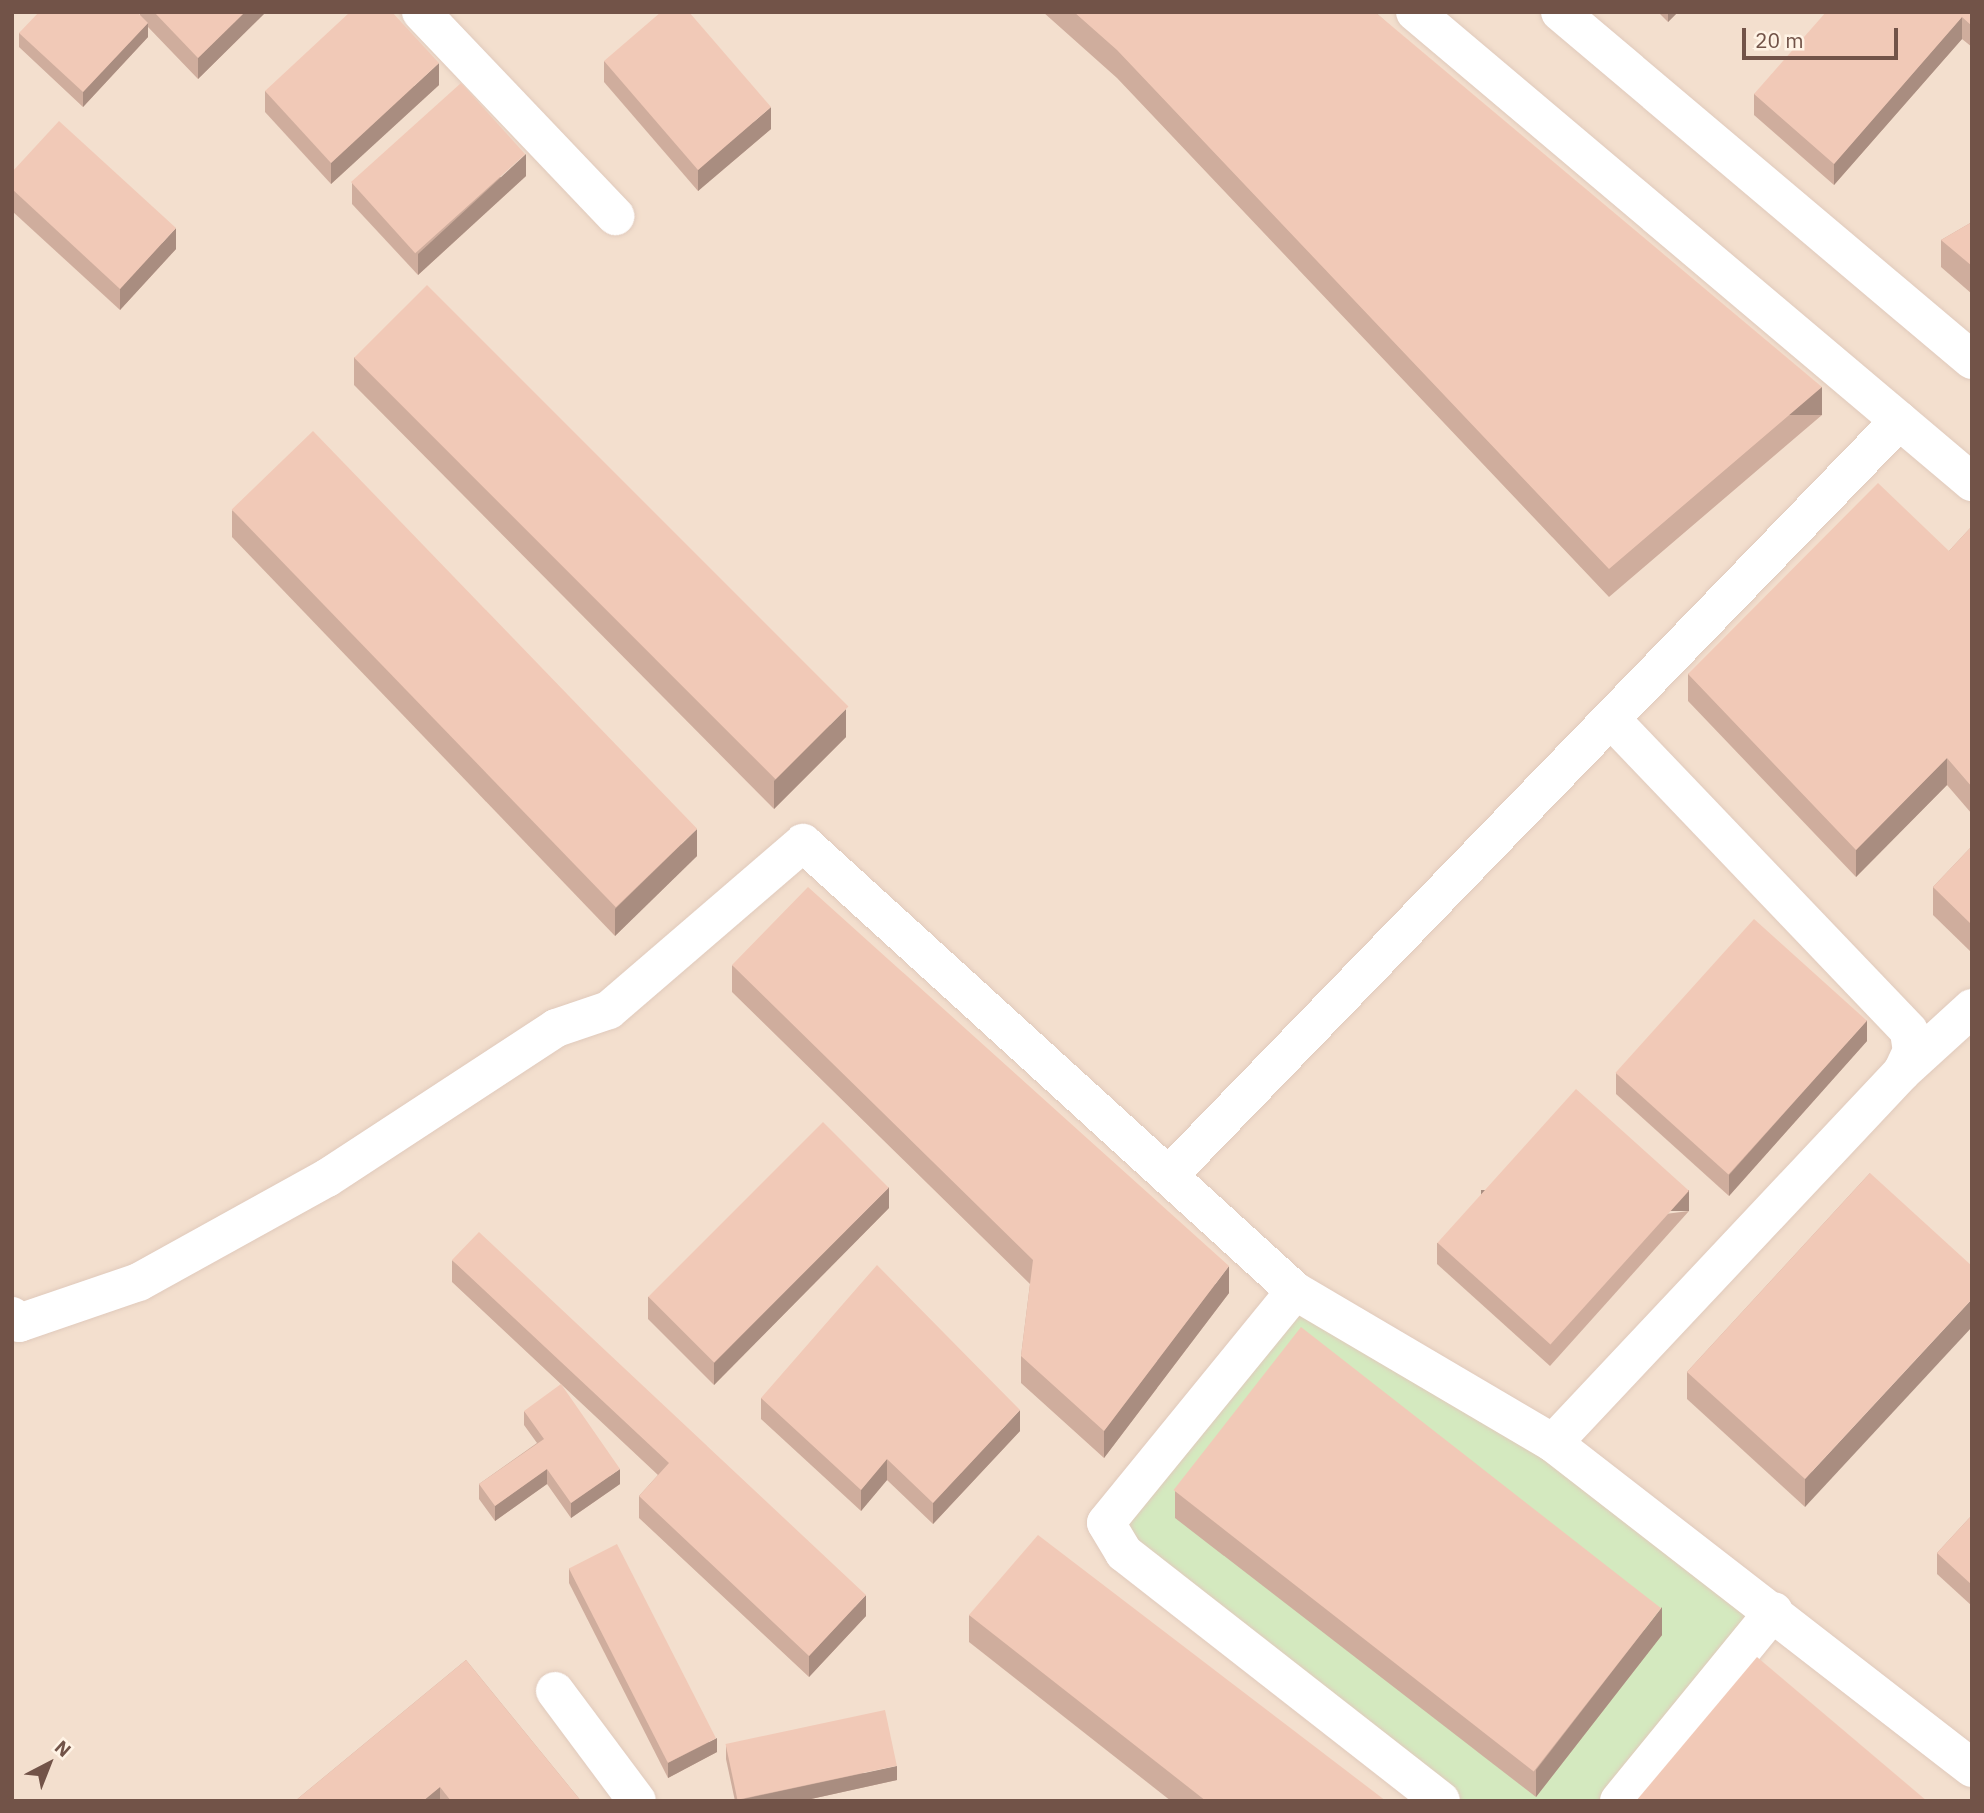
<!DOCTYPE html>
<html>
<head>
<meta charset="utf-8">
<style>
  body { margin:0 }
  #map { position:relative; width:1984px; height:1813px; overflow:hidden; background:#fceee0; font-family:"IBM Plex Sans",sans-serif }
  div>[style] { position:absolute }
  .residential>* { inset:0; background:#f3dfce; transform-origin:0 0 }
  .green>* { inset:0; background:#d4e9bf }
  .roads { filter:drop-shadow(0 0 2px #e0cabc) drop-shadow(0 0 2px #e0cabc) }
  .minor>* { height:38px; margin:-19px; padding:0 19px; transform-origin:19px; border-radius:19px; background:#fff }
  .secondary>* { height:38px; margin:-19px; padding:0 19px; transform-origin:19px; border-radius:19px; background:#fff }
  .wall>* { inset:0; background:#cfad9d }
  .shaded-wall>* { inset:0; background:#a98d80; transform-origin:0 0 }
  .building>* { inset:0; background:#f1c9b7; transform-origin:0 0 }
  span { translate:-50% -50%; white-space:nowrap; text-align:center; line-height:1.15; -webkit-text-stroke:5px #fff3e5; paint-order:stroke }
  .frame { position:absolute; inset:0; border:14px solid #725348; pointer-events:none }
  .north { position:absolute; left:14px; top:1729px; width:70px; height:70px; -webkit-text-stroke:5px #fff3e5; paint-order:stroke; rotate:42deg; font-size:19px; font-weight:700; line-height:28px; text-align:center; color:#725348 }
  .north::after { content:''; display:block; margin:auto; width:24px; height:32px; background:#725348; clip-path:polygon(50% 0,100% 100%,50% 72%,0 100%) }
  .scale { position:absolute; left:1742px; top:28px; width:156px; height:32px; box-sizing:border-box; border:4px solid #725348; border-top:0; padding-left:9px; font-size:21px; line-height:24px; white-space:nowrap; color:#725348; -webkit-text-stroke:5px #fff3e5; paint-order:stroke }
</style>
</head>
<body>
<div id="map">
  <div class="residential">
    <div style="left:12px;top:12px;width:1960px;height:1789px"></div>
  </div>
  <div class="green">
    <div style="clip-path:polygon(1295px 1291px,1774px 1611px,1619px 1801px,1441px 1801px,1106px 1523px)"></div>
  </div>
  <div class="roads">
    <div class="minor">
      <div style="left:421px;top:12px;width:282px;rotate:46.4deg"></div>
      <div style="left:1902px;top:1072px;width:95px;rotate:-42.4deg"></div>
      <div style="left:1171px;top:1173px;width:1047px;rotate:-45.93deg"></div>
      <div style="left:1295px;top:1291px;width:299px;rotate:129.2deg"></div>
      <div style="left:1106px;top:1523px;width:35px;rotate:59deg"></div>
      <div style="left:1124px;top:1553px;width:402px;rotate:38deg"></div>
      <div style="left:12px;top:1316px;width:10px;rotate:45deg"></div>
      <div style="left:19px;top:1323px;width:127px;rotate:-18.9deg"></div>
      <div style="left:139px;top:1282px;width:215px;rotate:-29deg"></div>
      <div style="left:327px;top:1178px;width:274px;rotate:-33.2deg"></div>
      <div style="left:556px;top:1028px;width:56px;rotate:-18.8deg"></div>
      <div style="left:609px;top:1010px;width:256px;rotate:-40.7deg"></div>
      <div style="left:803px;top:843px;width:665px;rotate:42.32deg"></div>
      <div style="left:1295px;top:1291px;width:299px;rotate:30.5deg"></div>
      <div style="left:1553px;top:1443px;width:530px;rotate:37.8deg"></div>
      <div style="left:1553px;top:1443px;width:509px;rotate:-46.75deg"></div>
      <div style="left:1902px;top:1072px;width:23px;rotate:-65deg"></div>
      <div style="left:1912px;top:1051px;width:20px;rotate:-99deg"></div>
      <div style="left:1909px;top:1031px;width:429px;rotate:-133.7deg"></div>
      <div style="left:555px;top:1691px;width:137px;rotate:53.3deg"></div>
      <div style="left:1619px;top:1801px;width:245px;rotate:-50.8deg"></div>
    </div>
    <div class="secondary">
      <div style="left:1415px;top:12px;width:729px;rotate:40.16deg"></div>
      <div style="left:1560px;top:12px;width:539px;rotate:40.19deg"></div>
    </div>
  </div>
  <div class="wall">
    <div style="clip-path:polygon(140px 12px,266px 12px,198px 79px,148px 27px,148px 37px,83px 107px,19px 47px,19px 33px,140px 16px)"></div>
    <div style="clip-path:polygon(1043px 12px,1375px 12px,1822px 415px,1609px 597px,1117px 78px)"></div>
    <div style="clip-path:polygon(1658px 12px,1678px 12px,1668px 22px)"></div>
    <div style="clip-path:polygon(1972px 12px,1972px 47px,1962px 39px,1834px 185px,1754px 115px,1754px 94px)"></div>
    <div style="clip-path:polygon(604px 61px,771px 129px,698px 191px,604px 82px)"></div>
    <div style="clip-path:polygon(439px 85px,331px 184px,265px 112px,265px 91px)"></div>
    <div style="clip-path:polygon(12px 172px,176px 249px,120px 310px,12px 211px)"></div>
    <div style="clip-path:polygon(526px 176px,418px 275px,352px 204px,352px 183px)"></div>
    <div style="clip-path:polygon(1972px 222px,1972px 294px,1941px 267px,1941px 240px)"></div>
    <div style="clip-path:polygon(354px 357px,846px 737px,774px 809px,354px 385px)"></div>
    <div style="clip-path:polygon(232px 510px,697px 856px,615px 936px,232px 537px)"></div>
    <div style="clip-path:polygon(1972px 526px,1972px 814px,1947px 785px,1856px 877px,1688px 701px,1688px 674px,1949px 551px)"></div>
    <div style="clip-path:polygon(1972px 846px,1972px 953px,1933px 915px,1933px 887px)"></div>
    <div style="clip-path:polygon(732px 965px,1229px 1293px,1104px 1458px,1021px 1383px,1021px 1356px,1030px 1284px,732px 992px)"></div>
    <div style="clip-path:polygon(1867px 1041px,1729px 1196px,1616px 1094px,1616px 1073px)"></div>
    <div style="clip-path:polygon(1870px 1173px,1805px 1507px,1687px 1399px,1687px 1372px)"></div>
    <div style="clip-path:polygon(889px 1208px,714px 1385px,648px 1319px,648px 1297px)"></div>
    <div style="clip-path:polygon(1689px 1211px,1550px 1366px,1437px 1264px,1437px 1243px)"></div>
    <div style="clip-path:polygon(452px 1260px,866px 1616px,809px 1677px,639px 1518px,639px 1496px,658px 1475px,452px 1282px)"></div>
    <div style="clip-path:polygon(761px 1398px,1020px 1431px,933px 1524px,887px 1480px,861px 1511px,761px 1419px)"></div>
    <div style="clip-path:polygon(524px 1411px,620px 1484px,571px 1518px,547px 1484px,495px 1521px,479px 1499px,479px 1484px,537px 1443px,524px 1425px)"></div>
    <div style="clip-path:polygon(1175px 1491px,1662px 1635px,1536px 1797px,1175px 1518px)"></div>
    <div style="clip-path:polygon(1972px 1515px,1972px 1606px,1937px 1574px,1937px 1553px)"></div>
    <div style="clip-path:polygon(569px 1568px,717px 1752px,668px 1778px,569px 1583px)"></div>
    <div style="clip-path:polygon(969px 1615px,1386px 1801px,1171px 1801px,969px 1642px)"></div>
    <div style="clip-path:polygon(466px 1660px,581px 1801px,295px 1801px)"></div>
    <div style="clip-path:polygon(726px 1745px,897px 1780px,802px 1801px,735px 1801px,726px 1759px)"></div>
  </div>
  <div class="shaded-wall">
    <div style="clip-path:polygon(245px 12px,266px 12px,198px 79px,198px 58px)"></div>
    <div style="clip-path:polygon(1668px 12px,1678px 12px,1668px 22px)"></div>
    <div style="clip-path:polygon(1962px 17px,1962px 39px,1834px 185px,1834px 164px)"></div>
    <div style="clip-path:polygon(148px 23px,148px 37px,83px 107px,83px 92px)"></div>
    <div style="clip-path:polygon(439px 63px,439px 85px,331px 184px,331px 163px)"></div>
    <div style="clip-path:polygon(771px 107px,771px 129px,698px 191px,698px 170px)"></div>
    <div style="clip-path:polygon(526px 154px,526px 176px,418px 275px,418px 254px)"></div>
    <div style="clip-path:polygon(176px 228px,176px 249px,120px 310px,120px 289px)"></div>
    <div style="left:1822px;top:387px;width:28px;height:280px;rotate:90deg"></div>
    <div style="clip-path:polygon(846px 709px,846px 737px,774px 809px,774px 781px)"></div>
    <div style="clip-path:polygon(1947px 758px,1947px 785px,1856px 877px,1856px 850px)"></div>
    <div style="clip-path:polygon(697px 829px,697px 856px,615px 936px,615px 909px)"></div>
    <div style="clip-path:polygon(1867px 1020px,1867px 1041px,1729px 1196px,1729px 1175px)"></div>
    <div style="clip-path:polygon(889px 1187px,889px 1208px,714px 1385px,714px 1363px)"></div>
    <div style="left:1689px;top:1190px;width:21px;height:208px;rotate:90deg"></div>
    <div style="clip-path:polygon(1229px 1266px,1229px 1293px,1104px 1458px,1104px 1431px)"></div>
    <div style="clip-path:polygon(1972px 1299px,1972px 1327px,1805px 1507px,1805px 1479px)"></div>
    <div style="clip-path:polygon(1020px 1410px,1020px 1431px,933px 1524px,933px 1503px)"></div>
    <div style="clip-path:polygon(887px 1459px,887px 1480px,861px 1511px,861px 1490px)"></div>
    <div style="clip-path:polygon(547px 1469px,547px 1484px,495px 1521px,495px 1506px)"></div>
    <div style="clip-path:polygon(620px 1469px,620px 1484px,571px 1518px,571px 1503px)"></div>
    <div style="clip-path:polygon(866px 1595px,866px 1616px,809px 1677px,809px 1656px)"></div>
    <div style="clip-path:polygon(1662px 1607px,1662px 1635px,1536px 1797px,1536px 1770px)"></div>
    <div style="clip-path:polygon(717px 1738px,717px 1752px,668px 1778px,668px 1763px)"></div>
    <div style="clip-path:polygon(897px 1766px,897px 1780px,802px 1801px,739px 1801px,739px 1800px)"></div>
    <div style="clip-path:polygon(440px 1787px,440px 1801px,423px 1801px)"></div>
  </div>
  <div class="building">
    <div style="clip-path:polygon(39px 12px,137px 12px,148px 23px,83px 92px,19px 33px)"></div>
    <div style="clip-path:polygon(154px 12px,245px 12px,198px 58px)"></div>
    <div style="clip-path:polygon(350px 12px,392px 12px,439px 63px,331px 163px,265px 91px)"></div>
    <div style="clip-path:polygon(661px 12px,689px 12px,771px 107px,698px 170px,604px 61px)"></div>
    <div style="clip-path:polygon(1074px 12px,1375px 12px,1822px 387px,1609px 569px,1117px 50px)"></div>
    <div style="clip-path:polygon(1826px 12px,1972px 12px,1972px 26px,1962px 17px,1834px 164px,1754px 94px)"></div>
    <div style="left:461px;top:83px;width:96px;height:148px;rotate:48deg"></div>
    <div style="clip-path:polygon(59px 121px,176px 228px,120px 289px,12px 189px,12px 172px)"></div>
    <div style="clip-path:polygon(1972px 222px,1972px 266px,1941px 240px)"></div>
    <div style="left:427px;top:285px;width:596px;height:103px;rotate:45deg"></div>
    <div style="left:313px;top:431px;width:553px;height:113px;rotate:46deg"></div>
    <div style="clip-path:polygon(1878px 483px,1949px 551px,1972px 526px,1972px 787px,1947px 758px,1856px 850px,1688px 674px)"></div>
    <div style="clip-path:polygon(1972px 846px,1972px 925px,1933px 887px)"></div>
    <div style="clip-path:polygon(808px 887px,1229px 1266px,1104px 1431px,1021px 1356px,1033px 1260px,732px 965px)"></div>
    <div style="left:1754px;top:919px;width:152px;height:207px;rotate:42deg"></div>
    <div style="left:1576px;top:1089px;width:152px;height:207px;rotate:42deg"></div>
    <div style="left:823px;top:1122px;width:93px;height:247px;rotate:45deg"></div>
    <div style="clip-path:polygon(1870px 1173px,1972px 1266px,1972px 1299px,1805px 1479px,1687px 1372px)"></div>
    <div style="clip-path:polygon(479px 1232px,866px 1595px,809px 1656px,639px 1496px,669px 1463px,452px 1260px)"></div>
    <div style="clip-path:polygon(877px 1265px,1020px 1410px,933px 1503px,887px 1459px,861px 1490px,761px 1398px)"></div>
    <div style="left:1301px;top:1327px;width:457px;height:207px;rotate:38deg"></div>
    <div style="clip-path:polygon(561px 1384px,620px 1469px,571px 1503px,547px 1469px,495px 1506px,479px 1484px,544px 1439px,524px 1411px)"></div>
    <div style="clip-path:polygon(1972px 1515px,1972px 1585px,1937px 1553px)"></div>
    <div style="clip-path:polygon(1038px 1535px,1386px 1801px,1206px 1801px,969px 1615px)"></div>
    <div style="left:617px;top:1544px;width:218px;height:54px;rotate:63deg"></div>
    <div style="clip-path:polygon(1757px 1657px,1927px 1801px,1636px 1801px)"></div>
    <div style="clip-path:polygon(466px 1660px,581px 1801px,451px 1801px,440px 1787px,423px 1801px,295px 1801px)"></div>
    <div style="left:885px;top:1710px;width:57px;height:163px;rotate:78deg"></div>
  </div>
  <div class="frame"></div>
  <div class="north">N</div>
  <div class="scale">20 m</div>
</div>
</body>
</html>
